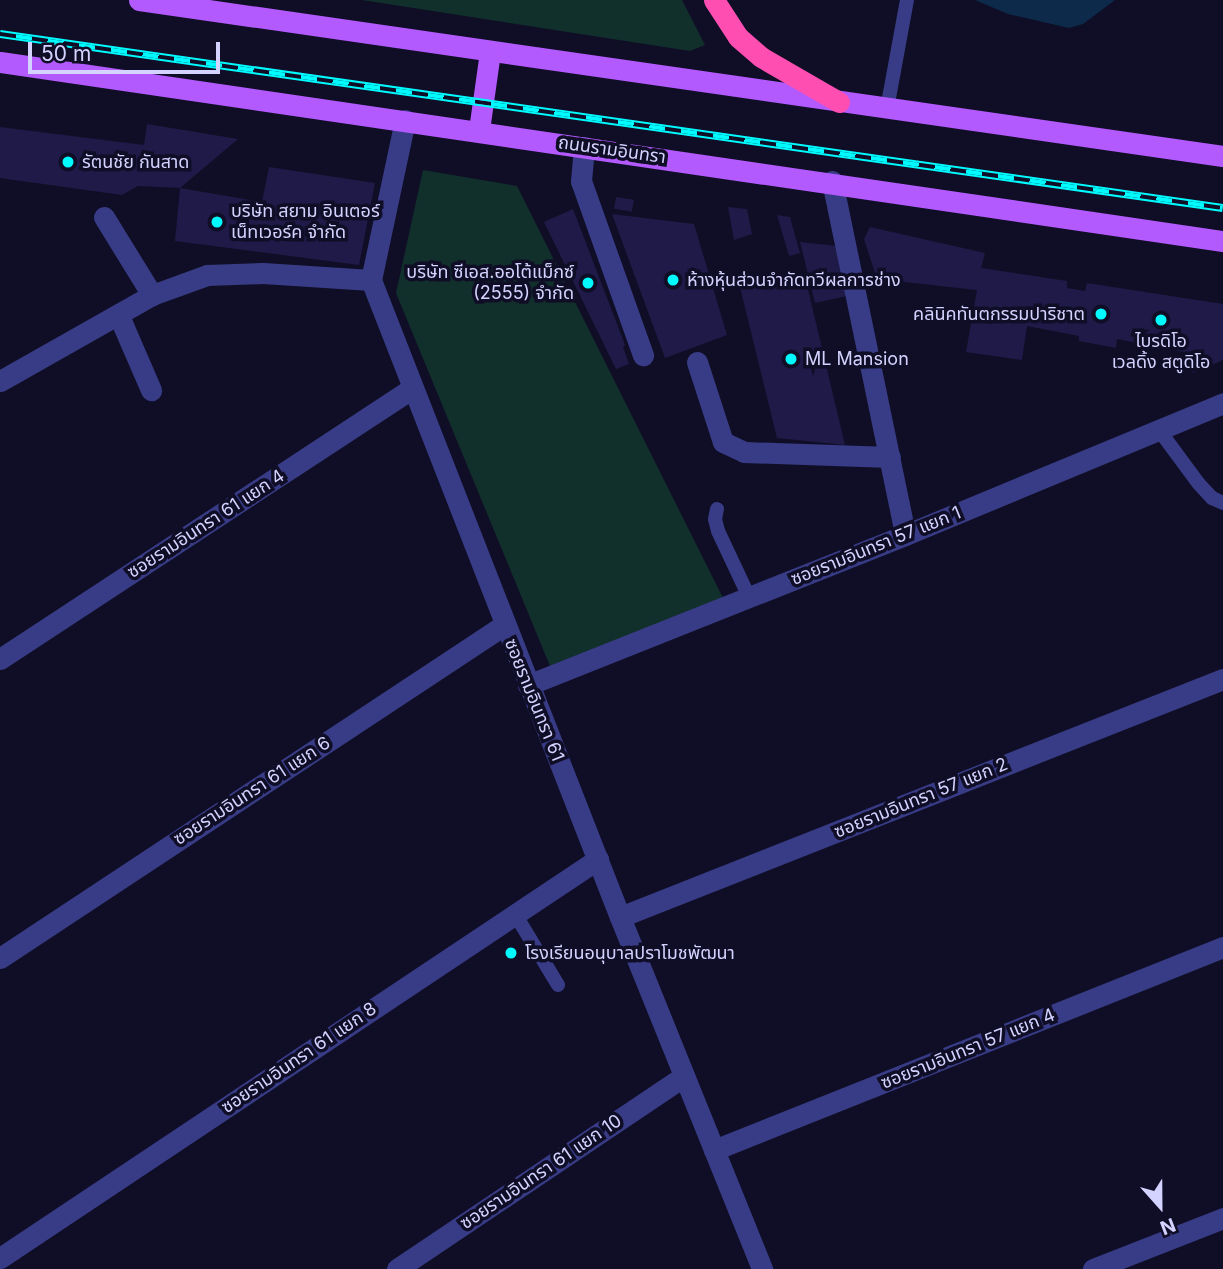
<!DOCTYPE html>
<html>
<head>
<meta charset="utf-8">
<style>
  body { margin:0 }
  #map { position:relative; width:1223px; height:1269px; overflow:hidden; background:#100e26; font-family:Inter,"Noto Sans Thai",sans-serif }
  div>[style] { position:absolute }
  .green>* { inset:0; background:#11302c }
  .water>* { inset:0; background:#0d2a4b }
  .building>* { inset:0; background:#1f1a47; transform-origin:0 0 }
  .lane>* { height:14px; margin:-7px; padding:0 7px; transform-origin:7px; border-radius:7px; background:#383c86 }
  .street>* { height:21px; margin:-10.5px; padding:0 10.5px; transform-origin:10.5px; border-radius:10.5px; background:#383c86 }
  .primary>* { height:21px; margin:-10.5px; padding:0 10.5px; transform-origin:10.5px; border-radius:10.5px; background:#b35aff }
  .highway>* { height:21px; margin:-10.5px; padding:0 10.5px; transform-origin:10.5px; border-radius:10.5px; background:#ff4eb2 }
  .rail>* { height:8px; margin-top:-4px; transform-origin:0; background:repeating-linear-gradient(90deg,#100e26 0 16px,#00fbfe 0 32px); box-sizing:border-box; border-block:2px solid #00fbfe }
  .dots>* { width:19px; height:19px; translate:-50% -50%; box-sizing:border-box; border:4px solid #100e26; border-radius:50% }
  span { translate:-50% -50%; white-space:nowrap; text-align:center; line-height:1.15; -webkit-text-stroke:7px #100e26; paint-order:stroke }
  .street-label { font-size:18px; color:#d4d3ff }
  .poi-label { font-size:18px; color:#d4d3ff }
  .left { translate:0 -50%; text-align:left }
  .right { translate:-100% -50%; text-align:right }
  .north { position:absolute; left:1125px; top:1171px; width:70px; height:70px; -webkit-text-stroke:5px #100e26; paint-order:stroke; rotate:159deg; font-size:19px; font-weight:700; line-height:28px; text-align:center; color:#d4d3ff }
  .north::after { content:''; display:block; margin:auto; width:24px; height:32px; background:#d4d3ff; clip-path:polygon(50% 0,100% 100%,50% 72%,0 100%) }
  .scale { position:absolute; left:28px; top:42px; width:192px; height:32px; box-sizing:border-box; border:4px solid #d4d3ff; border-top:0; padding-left:9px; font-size:21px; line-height:24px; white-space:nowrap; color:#d4d3ff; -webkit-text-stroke:5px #100e26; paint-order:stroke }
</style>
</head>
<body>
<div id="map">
  <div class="green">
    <div style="clip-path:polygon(362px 0,682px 0,705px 45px,690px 51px)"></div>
    <div style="clip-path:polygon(423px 170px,517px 186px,723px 598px,550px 666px,396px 293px)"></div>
  </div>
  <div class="water">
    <div style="clip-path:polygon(975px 0,1115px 0,1083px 24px,1069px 28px,1008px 14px)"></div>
  </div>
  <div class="building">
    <div style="clip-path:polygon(147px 124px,238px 139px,180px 188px,138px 186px,122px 195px,0 178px,0 127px,144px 145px)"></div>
    <div style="clip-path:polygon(269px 167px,375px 183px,359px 265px,175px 241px,180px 188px,262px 202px)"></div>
    <div style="left:616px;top:197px;width:18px;height:12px;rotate:9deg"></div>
    <div style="clip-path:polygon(728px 207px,747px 209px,752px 234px,734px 240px)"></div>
    <div style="clip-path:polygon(573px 209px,625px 345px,623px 347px,629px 364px,616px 369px,544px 222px)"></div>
    <div style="clip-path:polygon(612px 214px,694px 224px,727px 335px,665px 358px)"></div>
    <div style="clip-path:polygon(777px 215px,790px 217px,800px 253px,789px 256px)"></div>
    <div style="clip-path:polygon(870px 227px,985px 253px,981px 268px,1067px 281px,1067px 288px,1085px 291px,1087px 283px,1223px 304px,1223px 360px,1193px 373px,1187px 362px,1189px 353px,1117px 339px,1116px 348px,1079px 341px,1079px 336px,1027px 326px,1022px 360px,966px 352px,977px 290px,877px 279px,864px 239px)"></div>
    <div style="clip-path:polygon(800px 242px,837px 246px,847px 296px,815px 303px)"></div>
    <div style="clip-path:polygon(737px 275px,806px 281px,845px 445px,777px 438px)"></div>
  </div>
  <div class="lane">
    <div style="left:887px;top:109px;width:111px;rotate:-79.6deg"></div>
    <div style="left:1159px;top:430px;width:67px;rotate:53.5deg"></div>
    <div style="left:1199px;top:484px;width:19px;rotate:47deg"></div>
    <div style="left:1212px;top:498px;width:12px;rotate:24deg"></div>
    <div style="left:717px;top:509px;width:10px;rotate:101deg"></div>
    <div style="left:715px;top:519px;width:12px;rotate:76deg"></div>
    <div style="left:718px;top:531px;width:73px;rotate:64.8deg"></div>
    <div style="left:515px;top:914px;width:83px;rotate:58.8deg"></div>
  </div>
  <div class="street">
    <div style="left:405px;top:120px;width:164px;rotate:102deg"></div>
    <div style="left:371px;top:280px;width:684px;rotate:68.65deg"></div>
    <div style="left:620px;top:917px;width:380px;rotate:68deg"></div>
    <div style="left:584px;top:147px;width:34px;rotate:95deg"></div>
    <div style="left:581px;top:181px;width:185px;rotate:70.4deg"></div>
    <div style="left:832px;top:181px;width:361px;rotate:78.3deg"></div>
    <div style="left:104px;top:217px;width:92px;rotate:58.4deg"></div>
    <div style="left:119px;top:316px;width:81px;rotate:66.6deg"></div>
    <div style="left:697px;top:362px;width:84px;rotate:72deg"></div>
    <div style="left:723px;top:442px;width:23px;rotate:25deg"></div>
    <div style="left:744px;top:452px;width:146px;rotate:2deg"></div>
    <div style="left:0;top:381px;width:175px;rotate:-29.5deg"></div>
    <div style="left:152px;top:295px;width:59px;rotate:-20deg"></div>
    <div style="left:207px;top:275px;width:56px;rotate:-2deg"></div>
    <div style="left:263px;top:273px;width:108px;rotate:3.7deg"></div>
    <div style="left:0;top:659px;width:492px;rotate:-33.3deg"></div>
    <div style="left:528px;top:685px;width:406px;rotate:-21.7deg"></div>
    <div style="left:905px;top:535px;width:344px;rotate:-22.5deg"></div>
    <div style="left:620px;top:917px;width:648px;rotate:-21.54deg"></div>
    <div style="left:0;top:958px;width:604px;rotate:-33.45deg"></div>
    <div style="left:714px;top:1150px;width:548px;rotate:-21.74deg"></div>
    <div style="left:0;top:1258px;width:719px;rotate:-33.71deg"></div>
    <div style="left:397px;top:1269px;width:346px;rotate:-33.9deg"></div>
    <div style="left:1093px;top:1269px;width:140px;rotate:-21.4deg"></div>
  </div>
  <div class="primary">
    <div style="left:139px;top:0;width:1095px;rotate:8.19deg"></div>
    <div style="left:0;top:62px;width:1236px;rotate:8.33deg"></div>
    <div style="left:479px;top:130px;width:79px;rotate:-82deg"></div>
  </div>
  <div class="highway">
    <div style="left:714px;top:0;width:44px;rotate:57deg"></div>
    <div style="left:738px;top:37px;width:30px;rotate:41deg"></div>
    <div style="left:761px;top:57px;width:90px;rotate:30deg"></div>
  </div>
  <div class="rail">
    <div style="left:0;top:34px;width:1235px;rotate:8.1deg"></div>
  </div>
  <div class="dots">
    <div style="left:68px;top:162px;background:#00fbfe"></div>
    <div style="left:217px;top:222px;background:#00fbfe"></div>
    <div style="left:673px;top:280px;background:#00fbfe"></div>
    <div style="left:588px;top:283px;background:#00fbfe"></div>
    <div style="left:1101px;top:314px;background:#00fbfe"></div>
    <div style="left:1161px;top:320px;background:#00fbfe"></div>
    <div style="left:791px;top:359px;background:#00fbfe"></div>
    <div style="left:511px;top:953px;background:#00fbfe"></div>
  </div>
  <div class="street-label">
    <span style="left:612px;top:150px;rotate:8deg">ถนนรามอินทรา</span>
    <span style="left:206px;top:524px;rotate:-33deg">ซอยรามอินทรา 61 แยก 4</span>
    <span style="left:876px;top:546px;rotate:-22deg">ซอยรามอินทรา 57 แยก 1</span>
    <span style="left:534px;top:700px;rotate:68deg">ซอยรามอินทรา 61</span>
    <span style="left:252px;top:791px;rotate:-33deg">ซอยรามอินทรา 61 แยก 6</span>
    <span style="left:921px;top:798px;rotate:-22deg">ซอยรามอินทรา 57 แยก 2</span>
    <span style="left:968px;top:1049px;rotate:-22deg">ซอยรามอินทรา 57 แยก 4</span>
    <span style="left:299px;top:1058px;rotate:-34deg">ซอยรามอินทรา 61 แยก 8</span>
    <span style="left:541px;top:1172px;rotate:-34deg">ซอยรามอินทรา 61 แยก 10</span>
  </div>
  <div class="poi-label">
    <span class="left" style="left:82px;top:162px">รัตนชัย กันสาด</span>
    <span class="left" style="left:231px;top:222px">บริษัท สยาม อินเตอร์<br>เน็ทเวอร์ค จำกัด</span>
    <span class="right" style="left:574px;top:283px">บริษัท ซีเอส.ออโต้แม็กซ์<br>(2555) จำกัด</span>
    <span class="left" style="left:687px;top:280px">ห้างหุ้นส่วนจำกัดทวีผลการช่าง</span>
    <span class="right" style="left:1085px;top:314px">คลินิคทันตกรรมปาริชาต</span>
    <span style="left:1161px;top:352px">ไบรดิโอ<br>เวลดิ้ง สตูดิโอ</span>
    <span class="left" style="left:805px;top:359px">ML Mansion</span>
    <span class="left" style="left:525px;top:953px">โรงเรียนอนุบาลปราโมชพัฒนา</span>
  </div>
  <div class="north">N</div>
  <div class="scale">50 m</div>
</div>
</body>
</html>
